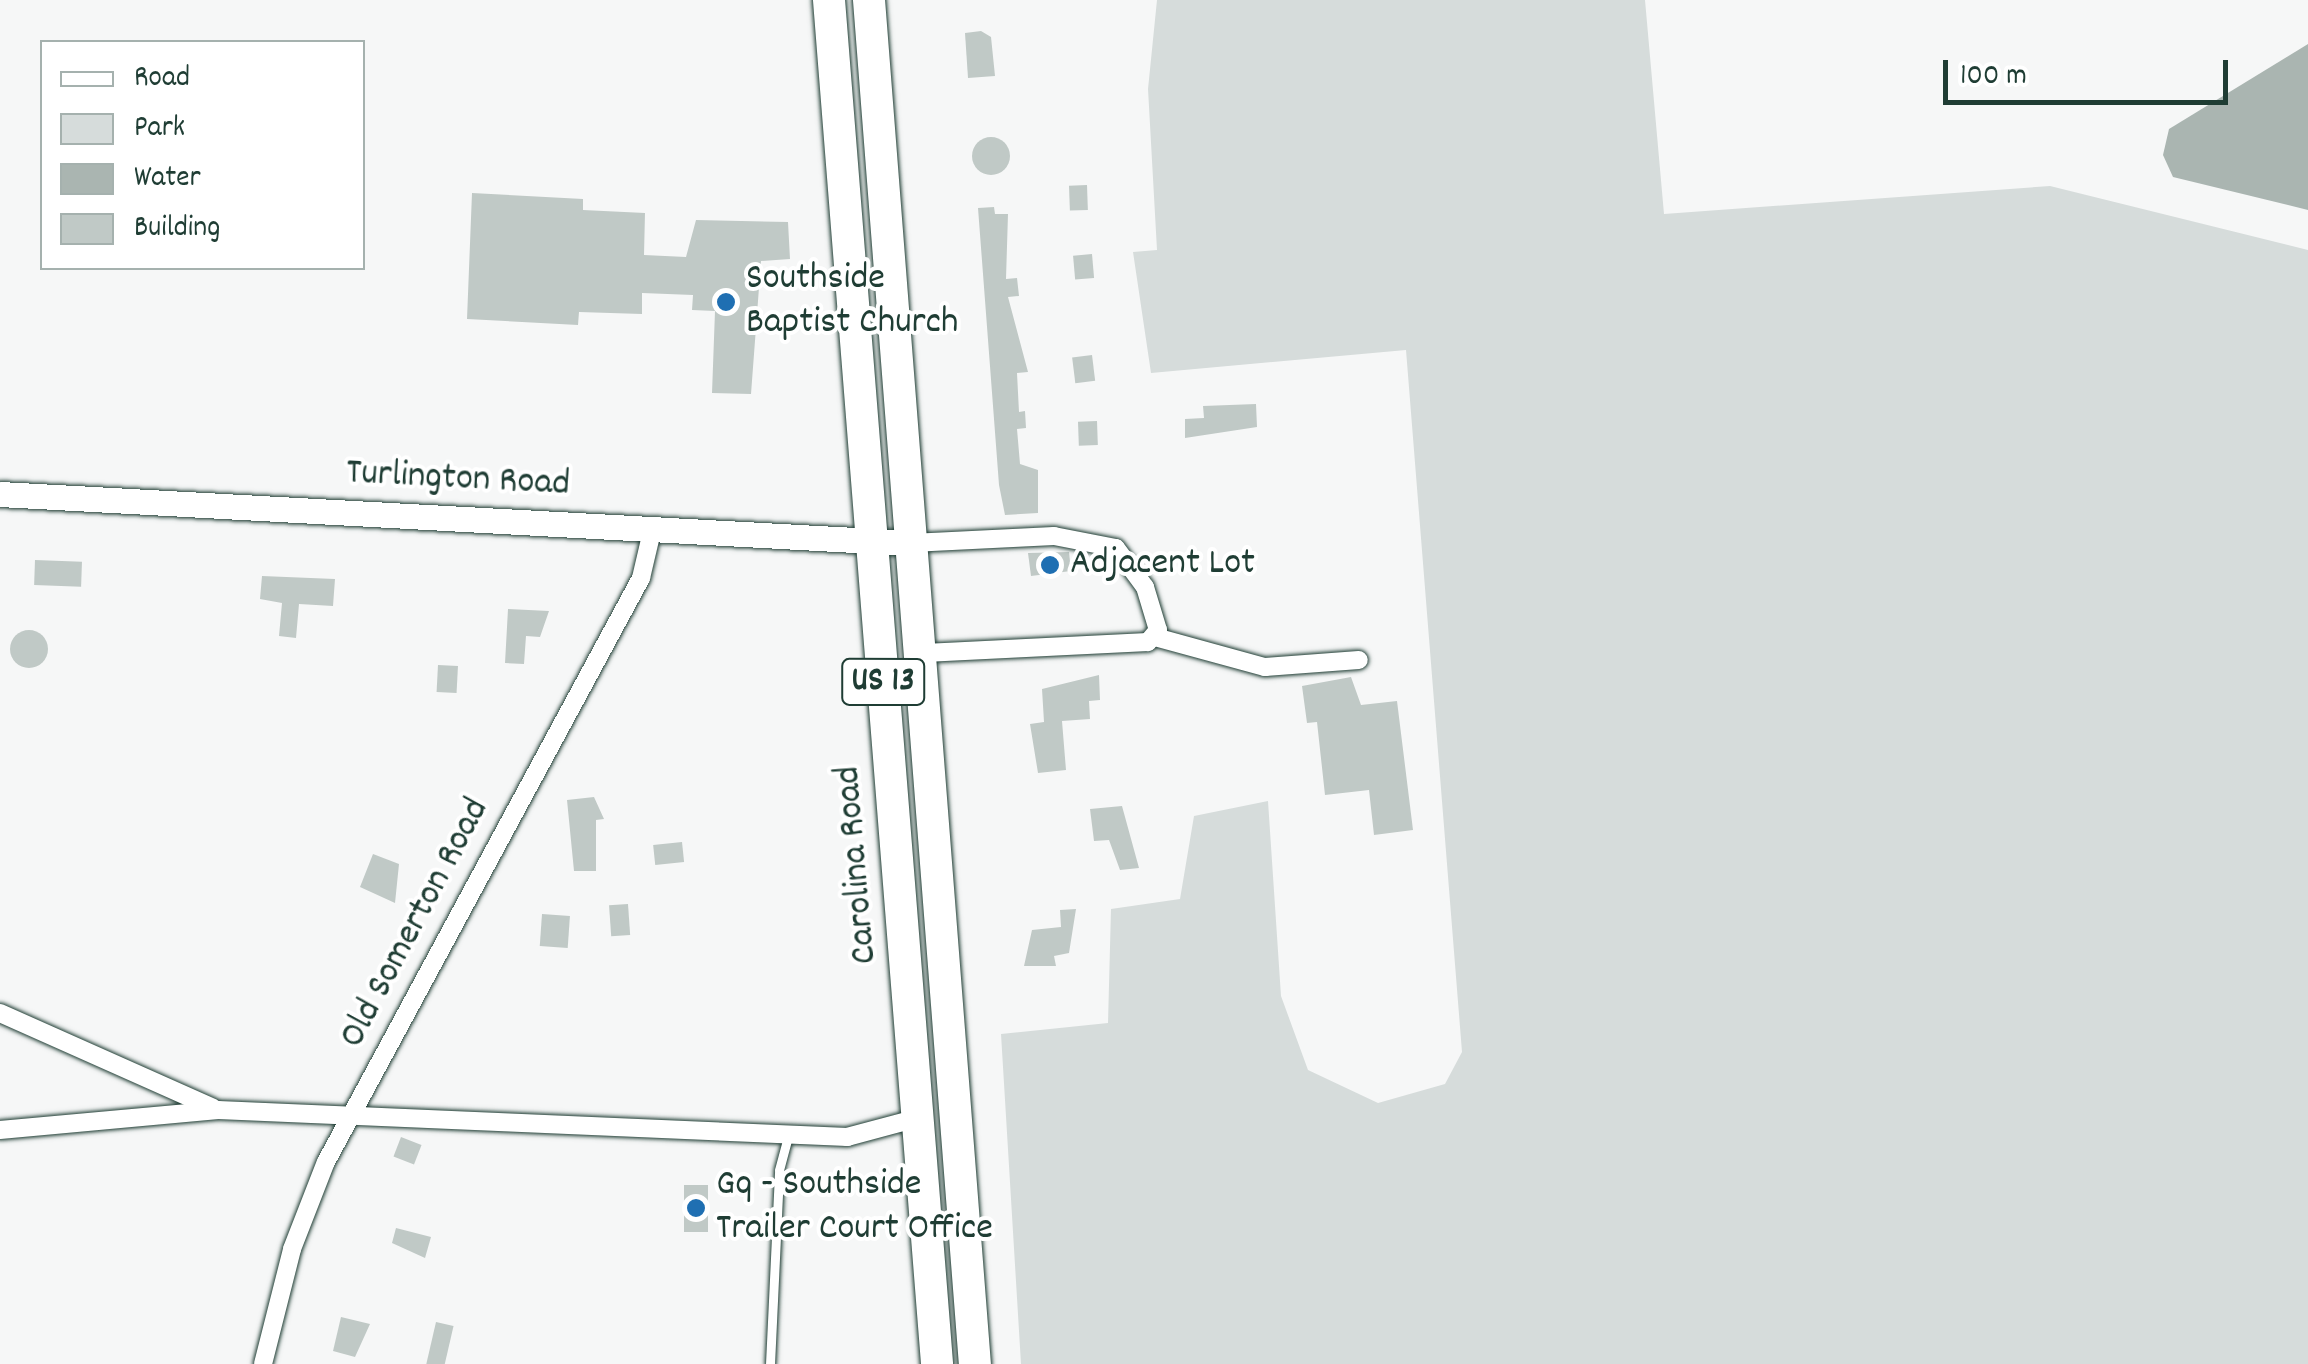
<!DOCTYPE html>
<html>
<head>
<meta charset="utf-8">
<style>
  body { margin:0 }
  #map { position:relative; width:2308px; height:1364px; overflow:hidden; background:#f6f7f7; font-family:Dekko,sans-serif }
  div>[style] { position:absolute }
  .green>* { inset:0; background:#d6dcdb }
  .water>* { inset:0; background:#aab5b1 }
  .building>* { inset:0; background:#c0c9c6; transform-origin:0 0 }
  .round { border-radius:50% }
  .roads { filter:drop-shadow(0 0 2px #1f3d34) drop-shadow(0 0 2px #1f3d34) }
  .lane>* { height:9px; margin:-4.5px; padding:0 4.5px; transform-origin:4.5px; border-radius:4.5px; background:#fff }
  .street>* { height:18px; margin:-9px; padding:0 9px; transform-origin:9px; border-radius:9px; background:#fff }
  .secondary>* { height:25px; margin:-12.5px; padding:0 12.5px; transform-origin:12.5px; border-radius:12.5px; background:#fff }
  .highway>* { height:32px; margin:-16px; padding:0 16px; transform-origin:16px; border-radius:16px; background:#fff }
  .dots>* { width:28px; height:28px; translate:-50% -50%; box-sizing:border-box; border:5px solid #fff; border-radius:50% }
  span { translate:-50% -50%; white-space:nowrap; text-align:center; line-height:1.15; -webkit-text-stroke:8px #fff; paint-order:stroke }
  .shield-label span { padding:2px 8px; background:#fff; border:2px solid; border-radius:8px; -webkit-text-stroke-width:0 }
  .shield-label { font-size:35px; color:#1f3d34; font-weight:700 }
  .poi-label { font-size:38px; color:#1f3d34 }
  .left { translate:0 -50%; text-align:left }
  .street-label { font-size:38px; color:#1f3d34 }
  .legend { position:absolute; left:40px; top:40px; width:325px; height:230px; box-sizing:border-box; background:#fff; border:2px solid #a5b1ae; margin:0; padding:12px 18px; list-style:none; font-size:30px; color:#1f3d34 }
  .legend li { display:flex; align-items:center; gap:20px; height:50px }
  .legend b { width:50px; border:2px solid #a5b1ae }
  .scale { position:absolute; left:1943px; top:60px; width:285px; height:45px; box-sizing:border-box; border:5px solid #1f3d34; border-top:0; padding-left:12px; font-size:30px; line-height:35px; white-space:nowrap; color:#1f3d34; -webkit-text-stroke:8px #fff; paint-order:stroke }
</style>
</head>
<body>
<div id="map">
  <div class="green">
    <div style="clip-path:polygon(1157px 0,1645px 0,1664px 214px,2050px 186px,2308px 250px,2308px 1364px,1021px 1364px,1001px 1034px,1108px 1023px,1111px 909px,1180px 899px,1194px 816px,1268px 801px,1281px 996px,1308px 1070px,1378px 1103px,1445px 1084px,1462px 1052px,1406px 350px,1151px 373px,1133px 252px,1157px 250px,1148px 89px)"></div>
  </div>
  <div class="water">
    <div style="clip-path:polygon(2308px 44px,2308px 210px,2173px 177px,2163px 155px,2169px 129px)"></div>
  </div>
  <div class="building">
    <div style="clip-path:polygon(981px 31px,991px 37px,995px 76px,968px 78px,965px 33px)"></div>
    <div class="round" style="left:972px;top:137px;width:38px;height:38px"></div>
    <div style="left:1087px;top:185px;width:25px;height:18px;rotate:88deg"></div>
    <div style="clip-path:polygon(472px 193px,583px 199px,583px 210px,645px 213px,644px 255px,686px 257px,696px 220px,788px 222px,790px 259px,761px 261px,751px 394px,712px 393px,715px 311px,692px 310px,693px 295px,642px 293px,642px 314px,579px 312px,578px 325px,467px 319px)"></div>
    <div style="clip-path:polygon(994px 207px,995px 214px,1008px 214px,1006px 279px,1017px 278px,1019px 296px,1008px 297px,1028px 372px,1017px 373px,1019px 412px,1025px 411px,1026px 428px,1017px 429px,1020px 464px,1038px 470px,1038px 513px,1005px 515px,999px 485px,978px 208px)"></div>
    <div style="left:1092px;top:254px;width:24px;height:19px;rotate:85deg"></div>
    <div style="left:1092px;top:355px;width:26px;height:20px;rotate:83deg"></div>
    <div style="clip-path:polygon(1256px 404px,1257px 427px,1185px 438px,1185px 419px,1204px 418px,1203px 406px)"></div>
    <div style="left:1097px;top:421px;width:24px;height:19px;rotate:88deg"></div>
    <div style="clip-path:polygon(1069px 552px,1071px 571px,1031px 576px,1028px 553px)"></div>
    <div style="left:35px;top:560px;width:47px;height:25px;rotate:2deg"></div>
    <div style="clip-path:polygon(262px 576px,335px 579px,333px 606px,299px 604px,296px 638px,279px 636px,282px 603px,260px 599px)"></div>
    <div style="clip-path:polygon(508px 609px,549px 611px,540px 637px,526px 636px,524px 664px,505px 663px)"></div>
    <div class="round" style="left:10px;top:630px;width:38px;height:38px"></div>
    <div style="left:438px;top:665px;width:20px;height:27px;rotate:3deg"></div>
    <div style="clip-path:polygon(1099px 675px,1100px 700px,1089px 701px,1090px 719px,1062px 721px,1066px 770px,1038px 773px,1030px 724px,1044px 722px,1042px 689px)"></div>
    <div style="clip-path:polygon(1351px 677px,1361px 705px,1397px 701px,1413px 830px,1374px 835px,1369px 790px,1325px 795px,1317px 722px,1307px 723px,1302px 686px)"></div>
    <div style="clip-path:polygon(594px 797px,604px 819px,596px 820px,596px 871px,574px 871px,567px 800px)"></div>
    <div style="clip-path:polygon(1122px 806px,1139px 868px,1120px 870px,1109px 840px,1094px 841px,1090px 809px)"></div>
    <div style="left:682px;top:842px;width:20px;height:29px;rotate:84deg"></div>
    <div style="clip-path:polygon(373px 854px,399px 864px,395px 903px,360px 887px)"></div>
    <div style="left:628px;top:904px;width:31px;height:19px;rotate:86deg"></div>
    <div style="clip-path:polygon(1076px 909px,1069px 953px,1054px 956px,1056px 966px,1024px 966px,1032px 930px,1061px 927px,1060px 910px)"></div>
    <div style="left:542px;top:914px;width:28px;height:32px;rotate:4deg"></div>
    <div style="left:401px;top:1137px;width:22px;height:21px;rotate:21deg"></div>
    <div style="left:684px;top:1185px;width:24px;height:47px"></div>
    <div style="clip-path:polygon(396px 1228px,431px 1237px,425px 1258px,392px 1243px)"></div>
    <div style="clip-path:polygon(341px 1317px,370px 1324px,355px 1357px,333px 1351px)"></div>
    <div style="left:436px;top:1322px;width:18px;height:43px;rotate:13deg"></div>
  </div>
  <div class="roads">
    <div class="lane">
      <div style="left:770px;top:1364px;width:194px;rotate:-87.3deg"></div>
      <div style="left:779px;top:1170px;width:34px;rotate:-75deg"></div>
    </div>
    <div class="street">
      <div style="left:911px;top:543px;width:143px;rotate:-2.8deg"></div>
      <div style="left:1054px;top:536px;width:63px;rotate:11deg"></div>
      <div style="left:1116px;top:548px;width:49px;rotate:53.4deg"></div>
      <div style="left:1145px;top:587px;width:45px;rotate:73.2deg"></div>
      <div style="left:1158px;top:630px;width:16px;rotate:130deg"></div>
      <div style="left:1148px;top:642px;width:229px;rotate:177.2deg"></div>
      <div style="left:1155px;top:637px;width:114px;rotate:15.3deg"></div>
      <div style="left:1265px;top:667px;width:94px;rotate:-4.3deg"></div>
      <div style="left:0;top:1013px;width:233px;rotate:24deg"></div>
      <div style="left:0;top:1130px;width:219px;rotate:-5.2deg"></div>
      <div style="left:218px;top:1110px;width:630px;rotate:2.46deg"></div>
      <div style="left:847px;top:1137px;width:73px;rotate:-15deg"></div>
      <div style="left:263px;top:1364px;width:119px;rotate:-75.8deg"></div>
      <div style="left:292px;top:1249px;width:93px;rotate:-68.7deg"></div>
      <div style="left:326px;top:1162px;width:664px;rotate:-61.66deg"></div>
      <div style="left:641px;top:578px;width:52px;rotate:-76.8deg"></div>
    </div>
    <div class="secondary">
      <div style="left:0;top:494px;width:912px;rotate:3.08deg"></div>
    </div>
    <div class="highway">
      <div style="left:829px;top:0;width:1368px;rotate:85.47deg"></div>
      <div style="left:869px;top:0;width:1368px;rotate:85.56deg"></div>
    </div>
  </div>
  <div class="dots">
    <div style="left:726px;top:302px;background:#1f6fb2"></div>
    <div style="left:1050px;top:565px;background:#1f6fb2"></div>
    <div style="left:696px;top:1208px;background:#1f6fb2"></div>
  </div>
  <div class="shield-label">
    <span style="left:883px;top:682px">US 13</span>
  </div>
  <div class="poi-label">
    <span class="left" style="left:746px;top:302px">Southside<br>Baptist Church</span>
    <span class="left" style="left:1070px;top:565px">Adjacent Lot</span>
    <span class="left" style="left:716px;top:1208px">Gq - Southside<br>Trailer Court Office</span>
  </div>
  <div class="street-label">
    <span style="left:458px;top:480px;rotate:3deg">Turlington Road</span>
    <span style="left:858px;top:865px;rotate:-95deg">Carolina Road</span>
    <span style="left:416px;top:924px;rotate:-62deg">Old Somerton Road</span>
  </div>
  <ul class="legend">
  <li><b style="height:12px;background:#fff"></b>Road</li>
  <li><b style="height:28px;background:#d6dcdb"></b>Park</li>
  <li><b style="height:28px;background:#aab5b1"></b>Water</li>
  <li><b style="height:28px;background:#c0c9c6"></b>Building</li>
  </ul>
  <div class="scale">100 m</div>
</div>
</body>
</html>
